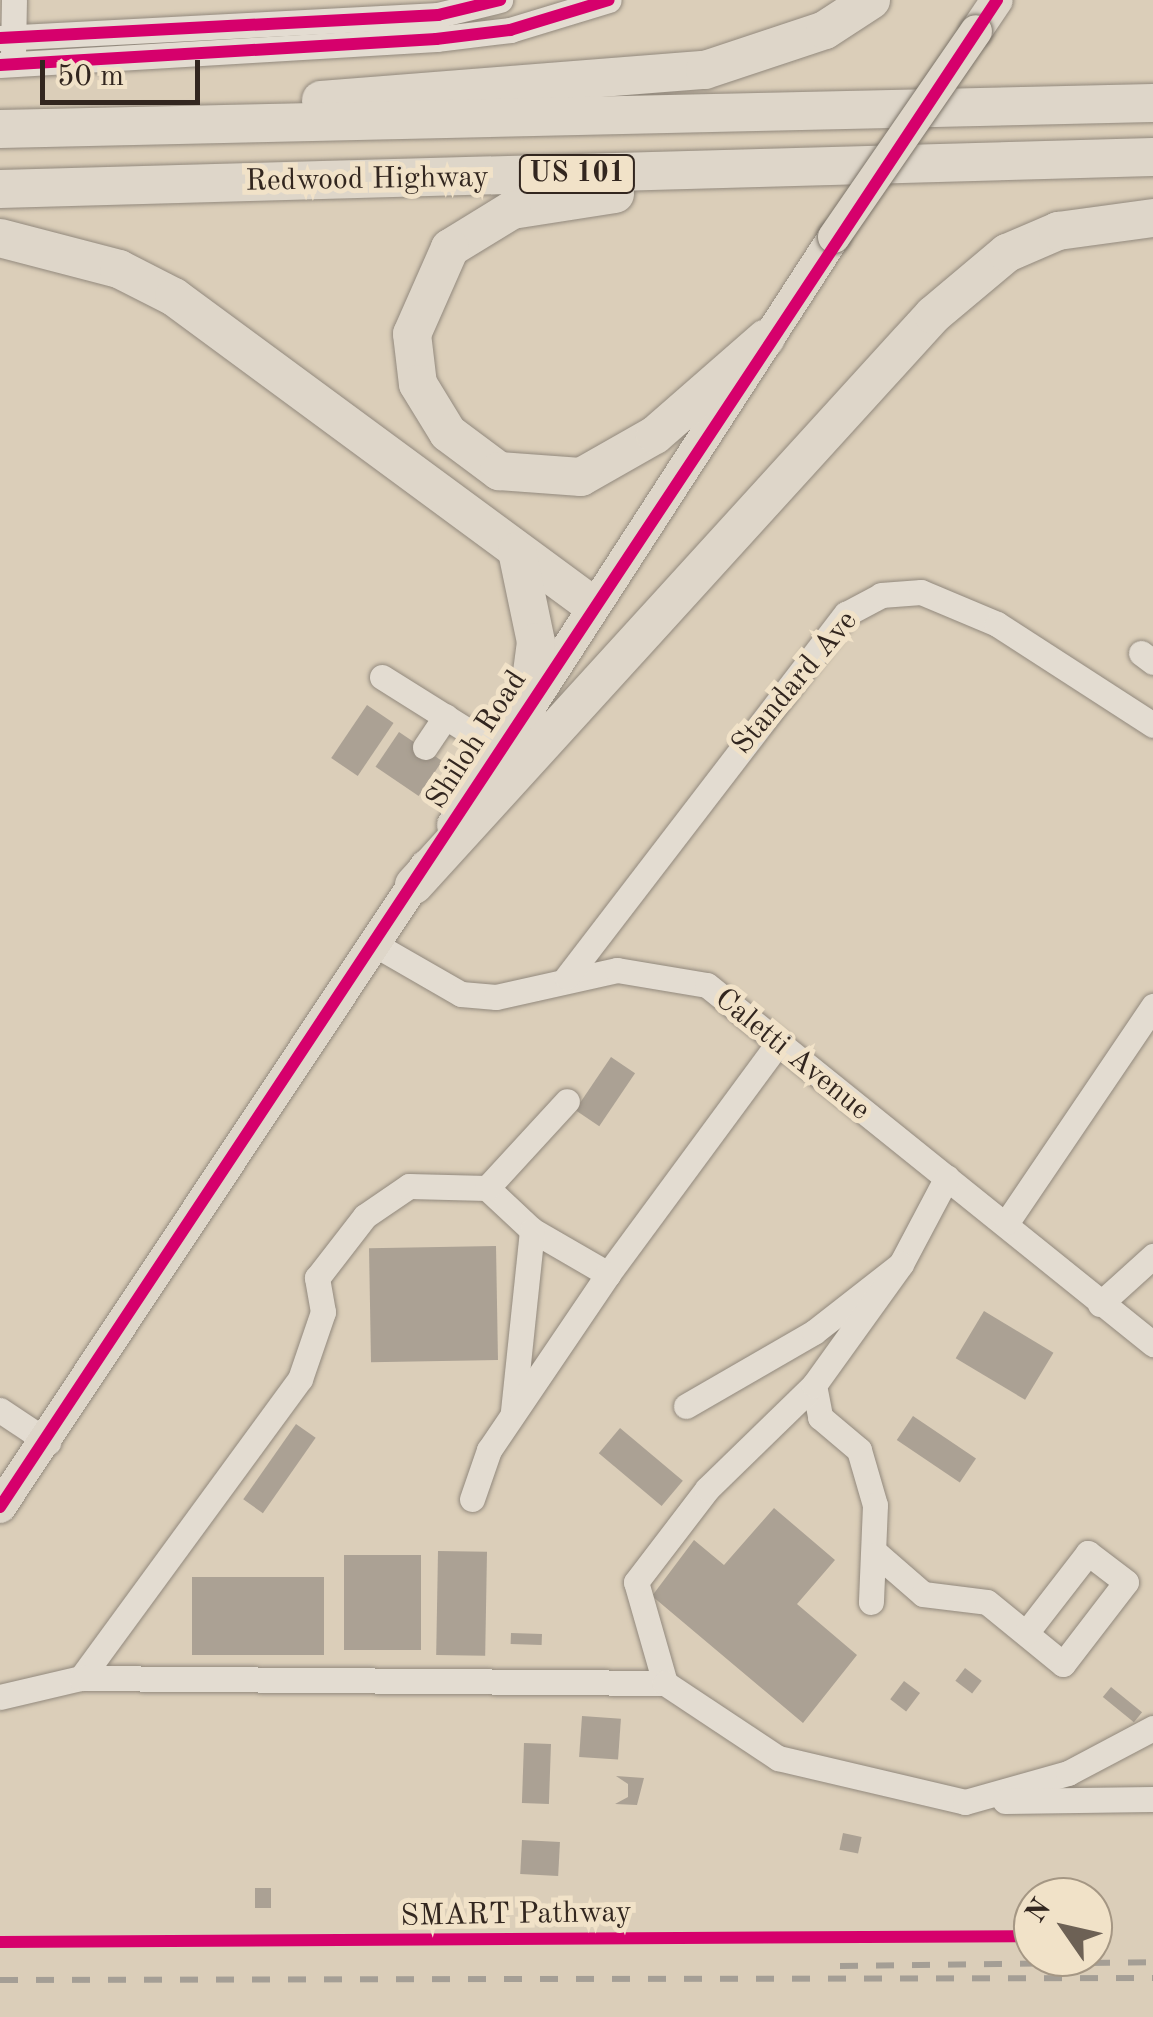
<!DOCTYPE html>
<html>
<head>
<meta charset="utf-8">
<style>
  body { margin:0 }
  #map { position:relative; width:1153px; height:2017px; overflow:hidden; background:#dbceb9; font-family:"Old Standard TT",serif }
  div>[style] { position:absolute }
  .building>* { inset:0; background:#aba194; transform-origin:0 0 }
  .roads { filter:drop-shadow(0 0 2px #92897d) drop-shadow(0 0 2px #92897d) }
  .minor>* { height:25px; margin:-12.5px; padding:0 12.5px; transform-origin:12.5px; border-radius:12.5px; background:#e3dcd1 }
  .major>* { height:32px; margin:-16px; padding:0 16px; transform-origin:16px; border-radius:16px; background:#ded6c9 }
  .highway>* { height:38px; margin:-19px; padding:0 19px; transform-origin:19px; border-radius:19px; background:#ded6c9 }
  .rail>* { height:6px; margin-top:-3px; transform-origin:0; background:repeating-linear-gradient(90deg,#a49e95 0 18px,transparent 0 36px) }
  .bridges { filter:drop-shadow(0 0 2px #7b7368) drop-shadow(0 0 2px #7b7368) }
  .major-bridge>* { height:32px; margin:-16px; padding:0 16px; transform-origin:16px; border-radius:16px; background:#ded6c9 }
  .cycleway>* { height:12px; margin:-6px; padding:0 6px; transform-origin:6px; border-radius:6px; background:#d6006c }
  span { translate:-50% -50%; white-space:nowrap; text-align:center; line-height:1.15; -webkit-text-stroke:10px #f1e2c8; paint-order:stroke }
  .shield-label span { padding:2px 8px; background:#f1e2c8; border:2px solid; border-radius:8px; -webkit-text-stroke-width:0 }
  .shield-label { font-size:28px; color:#32261f; font-weight:700 }
  .street-label { font-size:30px; color:#32261f }
  .north { position:absolute; left:1013px; top:1877px; width:100px; height:100px; box-sizing:border-box; background:#f1e2c8; border:2px solid #a59784; border-radius:50%; rotate:304deg; font-size:28px; font-weight:700; line-height:40px; text-align:center; color:#32261f }
  .north::after { content:''; display:block; margin:auto; width:35px; height:45px; background:#6d6155; clip-path:polygon(50% 0,100% 100%,50% 72%,0 100%) }
  .scale { position:absolute; left:40px; top:60px; width:160px; height:45px; box-sizing:border-box; border:5px solid #32261f; border-top:0; padding-left:12px; font-size:30px; line-height:35px; white-space:nowrap; color:#32261f; -webkit-text-stroke:8px #f1e2c8; paint-order:stroke }
</style>
</head>
<body>
<div id="map">
  <div class="building">
    <div style="left:367px;top:705px;width:32px;height:64px;rotate:34deg"></div>
    <div style="left:399px;top:732px;width:52px;height:42px;rotate:34deg"></div>
    <div style="left:611px;top:1057px;width:29px;height:64px;rotate:34deg"></div>
    <div style="left:496px;top:1246px;width:114px;height:127px;rotate:89deg"></div>
    <div style="left:984px;top:1311px;width:81px;height:55px;rotate:31deg"></div>
    <div style="left:913px;top:1416px;width:76px;height:29px;rotate:34deg"></div>
    <div style="left:296px;top:1424px;width:24px;height:92px;rotate:35deg"></div>
    <div style="left:620px;top:1428px;width:82px;height:33px;rotate:40deg"></div>
    <div style="clip-path:polygon(774px 1508px,835px 1560px,797px 1604px,857px 1655px,803px 1723px,652px 1596px,694px 1540px,724px 1565px)"></div>
    <div style="left:438px;top:1551px;width:49px;height:104px;rotate:1deg"></div>
    <div style="left:421px;top:1555px;width:95px;height:77px;rotate:90deg"></div>
    <div style="left:192px;top:1577px;width:132px;height:78px"></div>
    <div style="left:511px;top:1633px;width:31px;height:11px;rotate:2deg"></div>
    <div style="left:965px;top:1668px;width:21px;height:16px;rotate:37deg"></div>
    <div style="left:904px;top:1681px;width:20px;height:23px;rotate:37deg"></div>
    <div style="left:1111px;top:1687px;width:40px;height:13px;rotate:39deg"></div>
    <div style="left:582px;top:1716px;width:39px;height:41px;rotate:4deg"></div>
    <div style="left:524px;top:1743px;width:27px;height:60px;rotate:2deg"></div>
    <div style="clip-path:polygon(616px 1776px,644px 1778px,637px 1805px,615px 1804px,628px 1797px,628px 1784px)"></div>
    <div style="left:843px;top:1833px;width:19px;height:17px;rotate:12deg"></div>
    <div style="left:522px;top:1840px;width:38px;height:34px;rotate:3deg"></div>
    <div style="left:255px;top:1888px;width:16px;height:20px"></div>
  </div>
  <div class="roads">
    <div class="minor">
      <div style="left:0;top:38px;width:439px;rotate:-3deg"></div>
      <div style="left:438px;top:15px;width:64px;rotate:-13.6deg"></div>
      <div style="left:13px;top:55px;width:55px;rotate:-89deg"></div>
      <div style="left:0;top:65px;width:437px;rotate:-3.4deg"></div>
      <div style="left:436px;top:39px;width:75px;rotate:-6.9deg"></div>
      <div style="left:510px;top:30px;width:103px;rotate:-16.9deg"></div>
      <div style="left:1141px;top:653px;width:15px;rotate:37deg"></div>
      <div style="left:382px;top:677px;width:139px;rotate:32.1deg"></div>
      <div style="left:425px;top:747px;width:37px;rotate:-56deg"></div>
      <div style="left:374px;top:944px;width:100px;rotate:29.9deg"></div>
      <div style="left:461px;top:994px;width:35px;rotate:5deg"></div>
      <div style="left:496px;top:997px;width:124px;rotate:-12.6deg"></div>
      <div style="left:617px;top:970px;width:91px;rotate:9.5deg"></div>
      <div style="left:707px;top:985px;width:573px;rotate:38.83deg"></div>
      <div style="left:567px;top:977px;width:458px;rotate:-52.5deg"></div>
      <div style="left:846px;top:614px;width:40px;rotate:-28deg"></div>
      <div style="left:881px;top:595px;width:40px;rotate:-4.3deg"></div>
      <div style="left:921px;top:592px;width:82px;rotate:22.8deg"></div>
      <div style="left:997px;top:624px;width:186px;rotate:32.9deg"></div>
      <div style="left:487px;top:1188px;width:62px;rotate:43deg"></div>
      <div style="left:532px;top:1230px;width:88px;rotate:30.1deg"></div>
      <div style="left:608px;top:1274px;width:287px;rotate:-53.6deg"></div>
      <div style="left:1007px;top:1222px;width:261px;rotate:-55.9deg"></div>
      <div style="left:1100px;top:1304px;width:72px;rotate:-42.2deg"></div>
      <div style="left:814px;top:1385px;width:33px;rotate:79deg"></div>
      <div style="left:820px;top:1417px;width:51px;rotate:40.2deg"></div>
      <div style="left:859px;top:1450px;width:57px;rotate:73.8deg"></div>
      <div style="left:875px;top:1505px;width:97px;rotate:92.4deg"></div>
      <div style="left:686px;top:1406px;width:148px;rotate:-30deg"></div>
      <div style="left:814px;top:1332px;width:110px;rotate:-38deg"></div>
      <div style="left:901px;top:1264px;width:98px;rotate:-62.1deg"></div>
      <div style="left:0;top:1410px;width:58px;rotate:33.7deg"></div>
      <div style="left:513px;top:1411px;width:182px;rotate:-84deg"></div>
      <div style="left:472px;top:1499px;width:52px;rotate:-70.9deg"></div>
      <div style="left:489px;top:1450px;width:212px;rotate:-55.9deg"></div>
      <div style="left:877px;top:1554px;width:61px;rotate:41deg"></div>
      <div style="left:923px;top:1594px;width:64px;rotate:7.1deg"></div>
      <div style="left:987px;top:1602px;width:98px;rotate:39.2deg"></div>
      <div style="left:1063px;top:1664px;width:103px;rotate:-52.5deg"></div>
      <div style="left:1126px;top:1582px;width:48px;rotate:-142.7deg"></div>
      <div style="left:1088px;top:1553px;width:101px;rotate:127.8deg"></div>
      <div style="left:81px;top:1678px;width:371px;rotate:-53.8deg"></div>
      <div style="left:300px;top:1379px;width:71px;rotate:-71.1deg"></div>
      <div style="left:323px;top:1312px;width:35px;rotate:-100deg"></div>
      <div style="left:317px;top:1278px;width:78px;rotate:-52.3deg"></div>
      <div style="left:365px;top:1216px;width:53px;rotate:-34.3deg"></div>
      <div style="left:409px;top:1186px;width:78px;rotate:1.5deg"></div>
      <div style="left:487px;top:1188px;width:118px;rotate:-47.4deg"></div>
      <div style="left:665px;top:1683px;width:105px;rotate:-106deg"></div>
      <div style="left:636px;top:1582px;width:117px;rotate:-52.6deg"></div>
      <div style="left:707px;top:1489px;width:149px;rotate:-44.2deg"></div>
      <div style="left:814px;top:1385px;width:149px;rotate:-54.3deg"></div>
      <div style="left:0;top:1697px;width:83px;rotate:-13.2deg"></div>
      <div style="left:81px;top:1678px;width:584px;rotate:0.49deg"></div>
      <div style="left:665px;top:1683px;width:136px;rotate:33.6deg"></div>
      <div style="left:778px;top:1758px;width:192px;rotate:13.2deg"></div>
      <div style="left:965px;top:1802px;width:107px;rotate:-15.7deg"></div>
      <div style="left:1068px;top:1773px;width:96px;rotate:-27.9deg"></div>
      <div style="left:1005px;top:1801px;width:148px;rotate:-0.8deg"></div>
    </div>
    <div class="major">
      <div style="left:976px;top:31px;width:37px;rotate:-56deg"></div>
      <div style="left:453px;top:825px;width:701px;rotate:-57.06deg"></div>
      <div style="left:0;top:1507px;width:770px;rotate:-56.39deg"></div>
    </div>
    <div class="highway">
      <div style="left:321px;top:100px;width:385px;rotate:-4.5deg"></div>
      <div style="left:705px;top:70px;width:126px;rotate:-18.4deg"></div>
      <div style="left:825px;top:30px;width:55px;rotate:-33.1deg"></div>
      <div style="left:0;top:129px;width:1153px;rotate:-1.29deg"></div>
      <div style="left:0;top:189px;width:1153px;rotate:-1.59deg"></div>
      <div style="left:615px;top:194px;width:104px;rotate:171.2deg"></div>
      <div style="left:512px;top:210px;width:73px;rotate:148.5deg"></div>
      <div style="left:450px;top:248px;width:94px;rotate:113.8deg"></div>
      <div style="left:412px;top:334px;width:50px;rotate:83.2deg"></div>
      <div style="left:418px;top:384px;width:57px;rotate:58.5deg"></div>
      <div style="left:448px;top:433px;width:64px;rotate:36.7deg"></div>
      <div style="left:499px;top:471px;width:82px;rotate:4.2deg"></div>
      <div style="left:581px;top:477px;width:85px;rotate:-29.6deg"></div>
      <div style="left:655px;top:435px;width:147px;rotate:-41.1deg"></div>
      <div style="left:0;top:238px;width:123px;rotate:14.6deg"></div>
      <div style="left:119px;top:269px;width:62px;rotate:27deg"></div>
      <div style="left:174px;top:297px;width:519px;rotate:36.38deg"></div>
      <div style="left:517px;top:551px;width:93px;rotate:78.2deg"></div>
      <div style="left:536px;top:642px;width:69px;rotate:97.5deg"></div>
      <div style="left:414px;top:885px;width:771px;rotate:-47.68deg"></div>
      <div style="left:933px;top:315px;width:97px;rotate:-40deg"></div>
      <div style="left:1007px;top:253px;width:56px;rotate:-23.3deg"></div>
      <div style="left:1058px;top:231px;width:96px;rotate:-7.8deg"></div>
    </div>
  </div>
  <div class="rail">
    <div style="left:840px;top:1966px;width:313px;rotate:-0.7deg"></div>
    <div style="left:0;top:1980px;width:1153px;rotate:-0.1deg"></div>
  </div>
  <div class="bridges">
    <div class="major-bridge">
      <div style="left:834px;top:237px;width:250px;rotate:-55.4deg"></div>
    </div>
  </div>
  <div class="cycleway">
    <div style="left:0;top:38px;width:439px;rotate:-3deg"></div>
    <div style="left:438px;top:15px;width:64px;rotate:-13.6deg"></div>
    <div style="left:0;top:65px;width:437px;rotate:-3.4deg"></div>
    <div style="left:436px;top:39px;width:75px;rotate:-6.9deg"></div>
    <div style="left:510px;top:30px;width:103px;rotate:-16.9deg"></div>
    <div style="left:0;top:1507px;width:1807px;rotate:-56.51deg"></div>
    <div style="left:0;top:1942px;width:1033px;rotate:-0.33deg"></div>
  </div>
  <div class="shield-label">
    <span style="left:577px;top:174px">US 101</span>
  </div>
  <div class="street-label">
    <span style="left:367px;top:180px;rotate:-1deg">Redwood Highway</span>
    <span style="left:795px;top:683px;rotate:-50deg">Standard Ave</span>
    <span style="left:477px;top:740px;rotate:-57deg">Shiloh Road</span>
    <span style="left:792px;top:1055px;rotate:39deg">Caletti Avenue</span>
    <span style="left:516px;top:1915px;rotate:-1deg">SMART Pathway</span>
  </div>
  <div class="north">N</div>
  <div class="scale">50 m</div>
</div>
</body>
</html>
